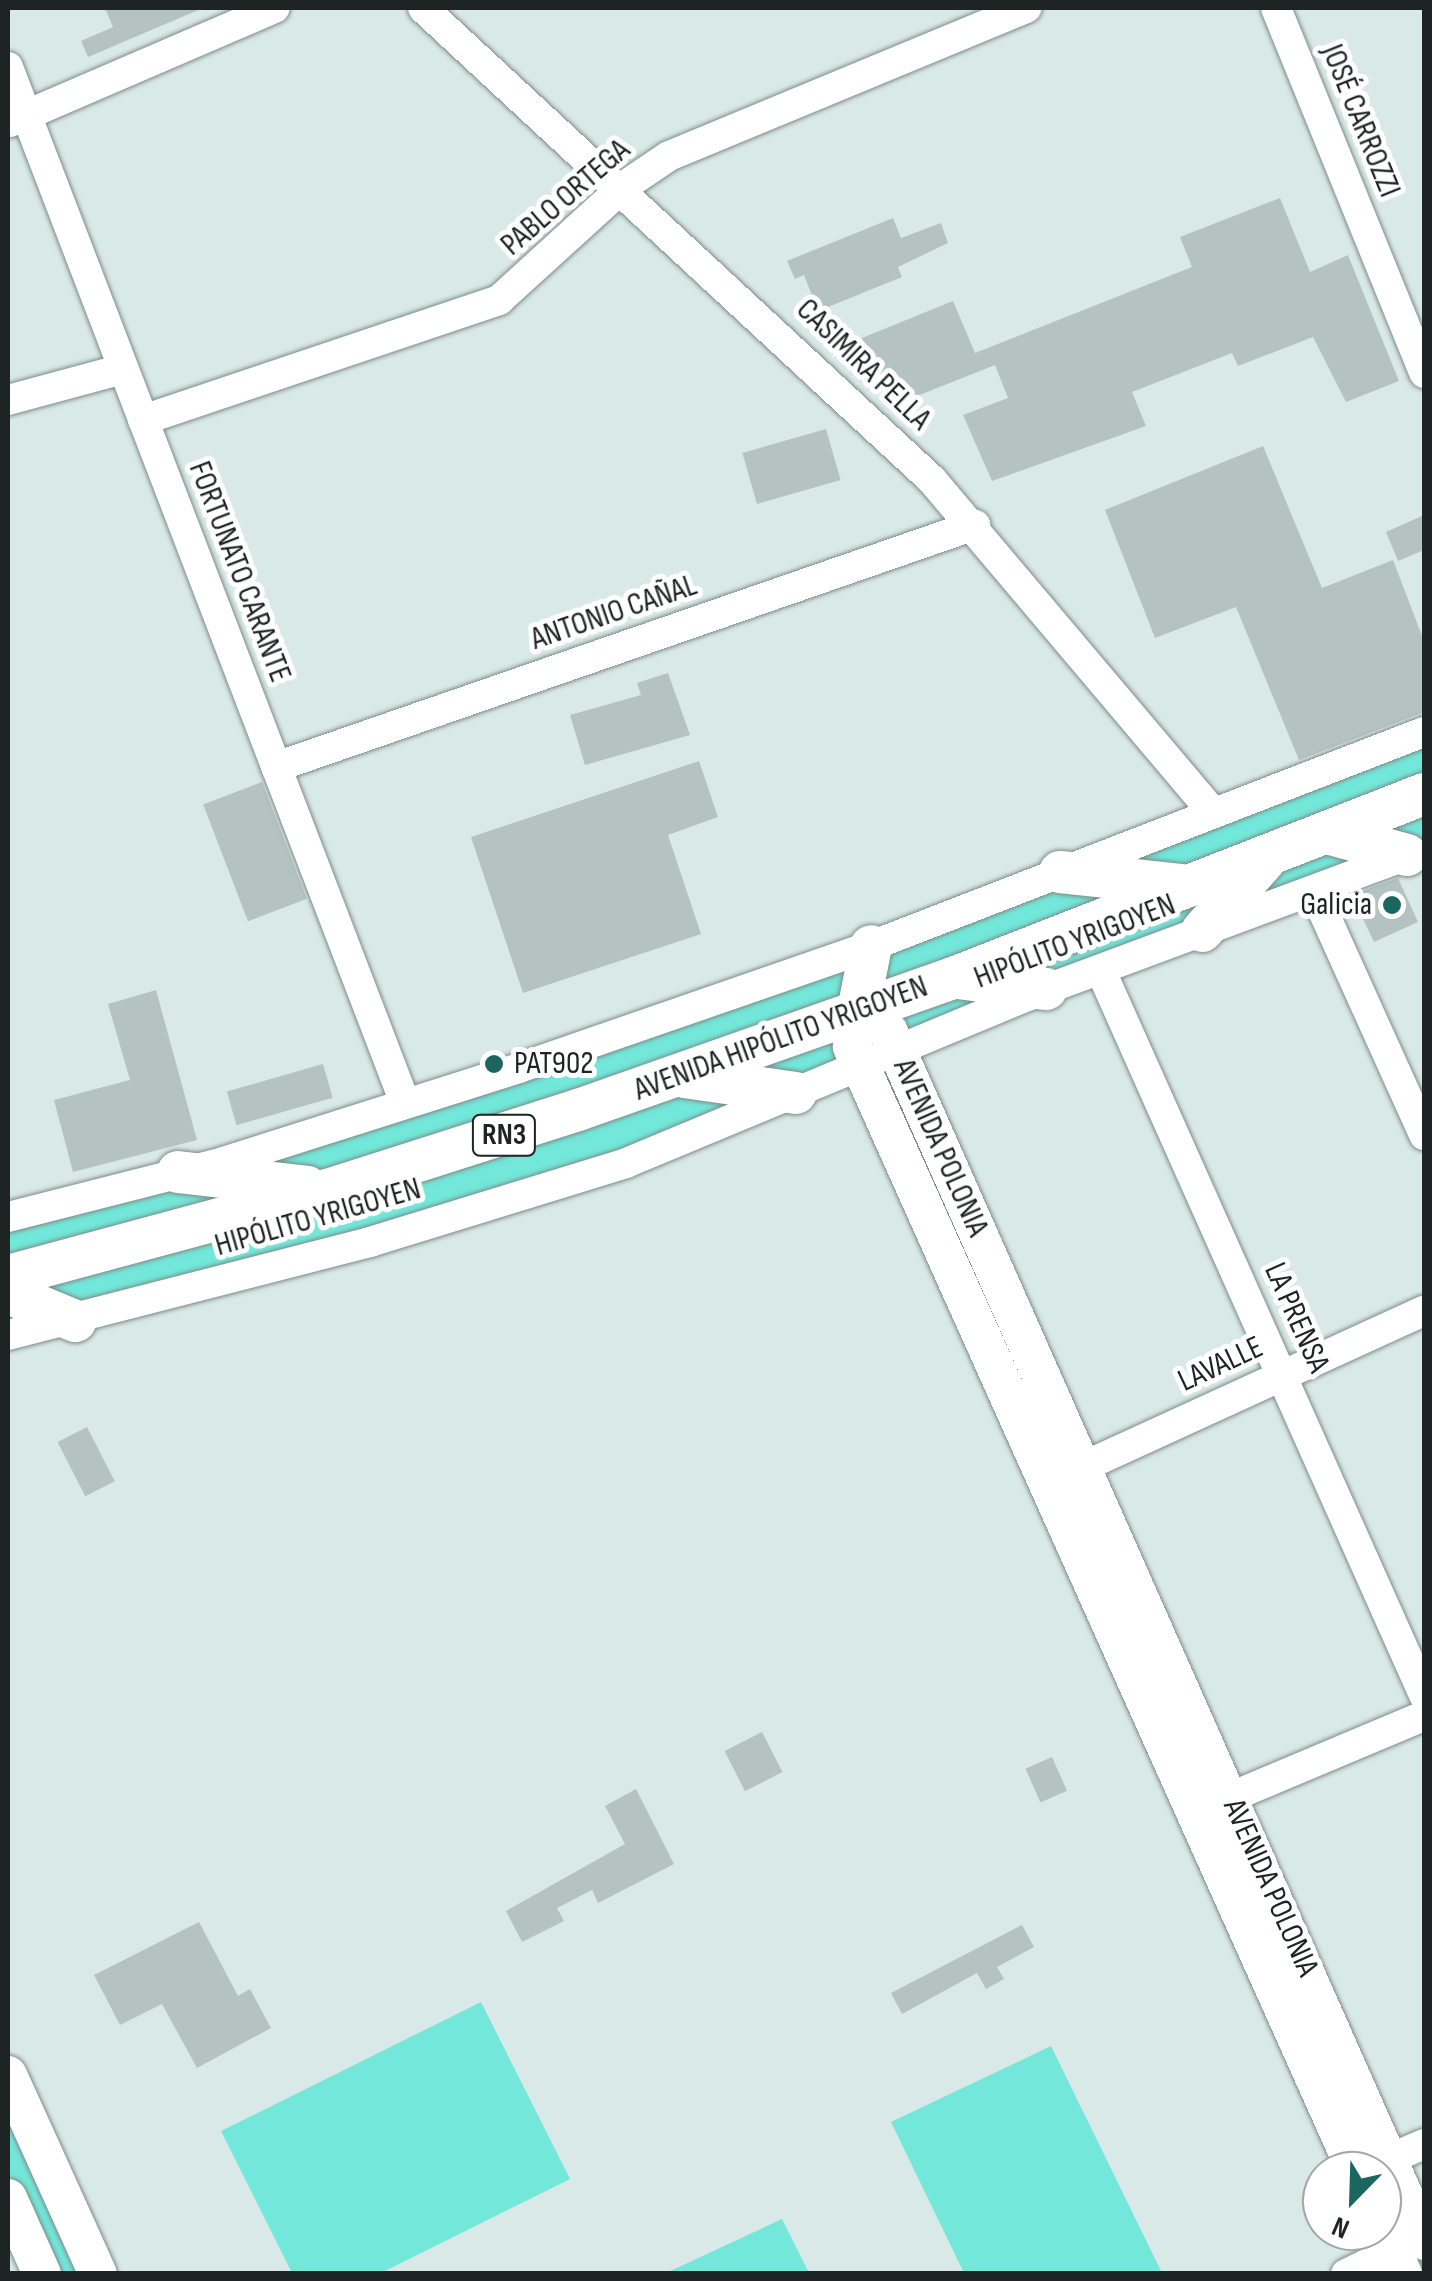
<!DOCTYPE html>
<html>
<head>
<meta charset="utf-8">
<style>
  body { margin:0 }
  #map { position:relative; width:1432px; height:2281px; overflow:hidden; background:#d9e9e7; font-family:"Sofia Sans Condensed",sans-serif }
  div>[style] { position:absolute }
  .green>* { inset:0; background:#73e7d9 }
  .building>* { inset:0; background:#b4c3c1; transform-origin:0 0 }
  .roads { filter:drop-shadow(0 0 2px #7d8c8a) drop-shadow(0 0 2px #7d8c8a) }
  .minor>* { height:30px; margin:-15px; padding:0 15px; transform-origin:15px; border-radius:15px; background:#fff }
  .major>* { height:38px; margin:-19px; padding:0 19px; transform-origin:19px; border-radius:19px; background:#fff }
  .highway>* { height:42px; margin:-21px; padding:0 21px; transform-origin:21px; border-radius:21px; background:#fff }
  .dots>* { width:28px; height:28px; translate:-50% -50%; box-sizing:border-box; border:5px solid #fff; border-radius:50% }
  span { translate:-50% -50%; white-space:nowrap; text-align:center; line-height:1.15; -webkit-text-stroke:10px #fff; paint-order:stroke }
  .shield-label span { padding:2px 8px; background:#fff; border:2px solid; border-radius:8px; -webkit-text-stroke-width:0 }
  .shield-label { font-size:30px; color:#1e2423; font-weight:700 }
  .street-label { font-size:32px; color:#1e2423 }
  .poi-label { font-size:32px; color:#1e2423 }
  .right { translate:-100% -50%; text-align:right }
  .left { translate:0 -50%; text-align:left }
  .frame { position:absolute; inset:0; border:10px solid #1e2423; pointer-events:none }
  .north { position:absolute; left:1302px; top:2151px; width:100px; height:100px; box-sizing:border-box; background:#fff; border:2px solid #a5a7a7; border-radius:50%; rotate:203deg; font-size:28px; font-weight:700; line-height:40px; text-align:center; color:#1e2423 }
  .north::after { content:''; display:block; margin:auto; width:35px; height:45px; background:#1b665f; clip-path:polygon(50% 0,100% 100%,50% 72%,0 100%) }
</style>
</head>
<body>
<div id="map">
  <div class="green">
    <div style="clip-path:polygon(1424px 732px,1424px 848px,897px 1050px,1424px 2241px,1424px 2273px,1403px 2273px,1382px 2228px,1382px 2171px,861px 1066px,626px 1163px,8px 1335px,8px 1217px,405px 1103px)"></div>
    <div style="clip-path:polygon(481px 2002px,570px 2179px,381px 2273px,292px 2273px,221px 2131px)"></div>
    <div style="clip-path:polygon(1051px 2046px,1162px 2273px,964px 2273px,891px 2122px)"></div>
    <div style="clip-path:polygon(8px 2075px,98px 2273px,42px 2273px,8px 2198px)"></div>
    <div style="clip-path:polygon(782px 2219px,809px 2273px,666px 2273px)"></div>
  </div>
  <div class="building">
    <div style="clip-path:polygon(105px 8px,203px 8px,88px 57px,81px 41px,113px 27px)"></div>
    <div style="clip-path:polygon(1280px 198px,1310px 272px,1348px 255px,1399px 381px,1346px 402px,1313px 337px,1238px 366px,1232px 353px,1132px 392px,1146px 426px,992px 481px,963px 415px,1008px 398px,995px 365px,912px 398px,905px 380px,882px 389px,862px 338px,953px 301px,975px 353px,1192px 267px,1180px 237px)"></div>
    <div style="clip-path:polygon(893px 218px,901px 238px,941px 223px,948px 243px,898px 267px,902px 277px,818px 311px,804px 275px,795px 279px,787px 261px)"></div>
    <div style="left:826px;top:429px;width:53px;height:87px;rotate:74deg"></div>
    <div style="clip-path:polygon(1263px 446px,1322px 588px,1393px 560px,1424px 641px,1424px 712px,1299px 760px,1236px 607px,1155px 638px,1105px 510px)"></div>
    <div style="clip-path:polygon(1424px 515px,1424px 550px,1398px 561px,1386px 532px)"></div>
    <div style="clip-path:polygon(668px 673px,690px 735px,585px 765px,570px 715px,641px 695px,637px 683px)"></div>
    <div style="clip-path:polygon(699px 761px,718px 817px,668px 835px,701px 934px,523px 993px,471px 837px)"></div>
    <div style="left:262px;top:782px;width:125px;height:63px;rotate:69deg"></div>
    <div style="clip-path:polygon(1398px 878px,1418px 922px,1374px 942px,1356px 904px,1360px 892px)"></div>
    <div style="clip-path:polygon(156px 990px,197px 1140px,73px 1172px,54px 1100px,130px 1080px,108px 1004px)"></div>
    <div style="left:323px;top:1064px;width:35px;height:100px;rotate:74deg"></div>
    <div style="left:87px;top:1427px;width:61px;height:33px;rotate:63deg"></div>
    <div style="left:762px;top:1732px;width:45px;height:42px;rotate:63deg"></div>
    <div style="left:1052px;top:1757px;width:37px;height:29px;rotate:66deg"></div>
    <div style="clip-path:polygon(636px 1789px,674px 1864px,598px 1903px,592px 1890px,557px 1908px,564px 1921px,522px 1942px,506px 1911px,625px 1844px,605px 1806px)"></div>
    <div style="clip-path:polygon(199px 1922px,238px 1996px,250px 1989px,271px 2028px,197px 2068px,162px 2004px,120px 2025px,94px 1975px)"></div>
    <div style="clip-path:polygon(1022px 1925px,1034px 1947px,997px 1967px,1004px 1979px,986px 1989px,977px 1973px,902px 2014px,891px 1993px)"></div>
  </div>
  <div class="roads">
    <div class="minor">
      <div style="left:423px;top:8px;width:694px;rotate:42.84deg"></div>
      <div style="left:932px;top:480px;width:435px;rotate:49.8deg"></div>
      <div style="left:1276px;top:8px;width:394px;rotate:67.9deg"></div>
      <div style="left:8px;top:67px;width:1109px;rotate:69.03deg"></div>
      <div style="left:10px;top:122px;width:288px;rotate:-23.3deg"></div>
      <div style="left:8px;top:400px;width:119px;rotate:-15.1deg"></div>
      <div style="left:143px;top:420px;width:376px;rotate:-18.6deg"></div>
      <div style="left:499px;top:300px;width:168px;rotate:-42.3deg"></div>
      <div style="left:623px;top:187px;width:55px;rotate:-34deg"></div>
      <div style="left:669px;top:156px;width:387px;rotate:-22.5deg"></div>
      <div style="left:276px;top:767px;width:740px;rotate:-19.1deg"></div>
      <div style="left:1314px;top:891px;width:268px;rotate:65.7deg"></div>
      <div style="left:1101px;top:971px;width:793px;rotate:65.96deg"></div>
      <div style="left:8px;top:1217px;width:222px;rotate:-14.3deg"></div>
      <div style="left:223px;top:1162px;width:311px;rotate:-17.6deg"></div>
      <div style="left:519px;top:1068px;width:373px;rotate:-19.1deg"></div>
      <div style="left:871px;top:946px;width:593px;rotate:-21.16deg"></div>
      <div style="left:8px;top:1335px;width:374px;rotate:-14.4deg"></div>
      <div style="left:370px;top:1242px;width:268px;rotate:-17.1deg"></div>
      <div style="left:626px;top:1163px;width:435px;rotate:-22.6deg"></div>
      <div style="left:1028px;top:996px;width:410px;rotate:-20.4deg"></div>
      <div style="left:1063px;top:1476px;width:397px;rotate:-24.6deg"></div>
      <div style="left:1207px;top:1807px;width:235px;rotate:-22.8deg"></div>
      <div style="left:1382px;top:2174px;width:17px;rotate:-65deg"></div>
      <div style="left:1389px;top:2159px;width:38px;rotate:-23deg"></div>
      <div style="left:1346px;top:2274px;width:72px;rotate:-25.5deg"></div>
    </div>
    <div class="major">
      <div style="left:8px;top:2075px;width:218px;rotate:65.7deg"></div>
      <div style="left:1356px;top:2171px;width:1232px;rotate:-114.15deg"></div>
      <div style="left:852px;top:1047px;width:36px;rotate:-81deg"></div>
      <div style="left:858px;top:1011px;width:37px;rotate:34deg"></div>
      <div style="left:889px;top:1032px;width:1322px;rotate:66.13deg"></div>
      <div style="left:8px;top:2198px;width:83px;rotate:65.9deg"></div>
      <div style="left:1382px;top:2228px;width:51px;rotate:65.5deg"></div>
    </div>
    <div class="highway">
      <div style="left:1327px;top:833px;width:83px;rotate:15.4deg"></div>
      <div style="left:1060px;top:872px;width:123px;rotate:6.1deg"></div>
      <div style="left:1202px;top:931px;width:95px;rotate:-48.4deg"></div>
      <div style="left:958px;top:978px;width:89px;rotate:7.1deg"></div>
      <div style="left:858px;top:1011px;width:66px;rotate:-78.7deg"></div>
      <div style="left:684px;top:1077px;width:113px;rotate:8.1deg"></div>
      <div style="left:178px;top:1172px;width:130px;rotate:6.6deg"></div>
      <div style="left:8px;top:1276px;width:330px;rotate:-15.1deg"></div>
      <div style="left:327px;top:1190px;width:263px;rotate:-17.7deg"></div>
      <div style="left:578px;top:1110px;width:398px;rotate:-19.4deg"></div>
      <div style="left:953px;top:978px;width:506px;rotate:-21.34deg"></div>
      <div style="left:8px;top:1293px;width:73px;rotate:22.7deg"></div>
    </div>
  </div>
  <div class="dots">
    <div style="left:1392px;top:905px;background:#1b665f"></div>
    <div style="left:494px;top:1064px;background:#1b665f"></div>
  </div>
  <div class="shield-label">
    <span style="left:504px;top:1135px">RN3</span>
  </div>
  <div class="street-label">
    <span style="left:1360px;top:121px;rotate:68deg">JOSÉ CARROZZI</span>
    <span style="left:566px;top:198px;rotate:-41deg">PABLO ORTEGA</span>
    <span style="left:863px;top:365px;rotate:44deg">CASIMIRA PELLA</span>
    <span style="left:239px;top:572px;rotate:69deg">FORTUNATO CARANTE</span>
    <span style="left:614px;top:613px;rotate:-19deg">ANTONIO CAÑAL</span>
    <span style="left:1075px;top:942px;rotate:-21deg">HIPÓLITO YRIGOYEN</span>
    <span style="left:781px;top:1039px;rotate:-20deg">AVENIDA HIPÓLITO YRIGOYEN</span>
    <span style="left:940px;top:1148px;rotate:66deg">AVENIDA POLONIA</span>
    <span style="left:318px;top:1218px;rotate:-16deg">HIPÓLITO YRIGOYEN</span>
    <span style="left:1296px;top:1318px;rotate:66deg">LA PRENSA</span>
    <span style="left:1221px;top:1365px;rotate:-25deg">LAVALLE</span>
    <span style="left:1270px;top:1888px;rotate:66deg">AVENIDA POLONIA</span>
  </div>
  <div class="poi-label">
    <span class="right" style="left:1372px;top:905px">Galicia</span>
    <span class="left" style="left:514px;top:1064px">PAT902</span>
  </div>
  <div class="frame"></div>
  <div class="north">N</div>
</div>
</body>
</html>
